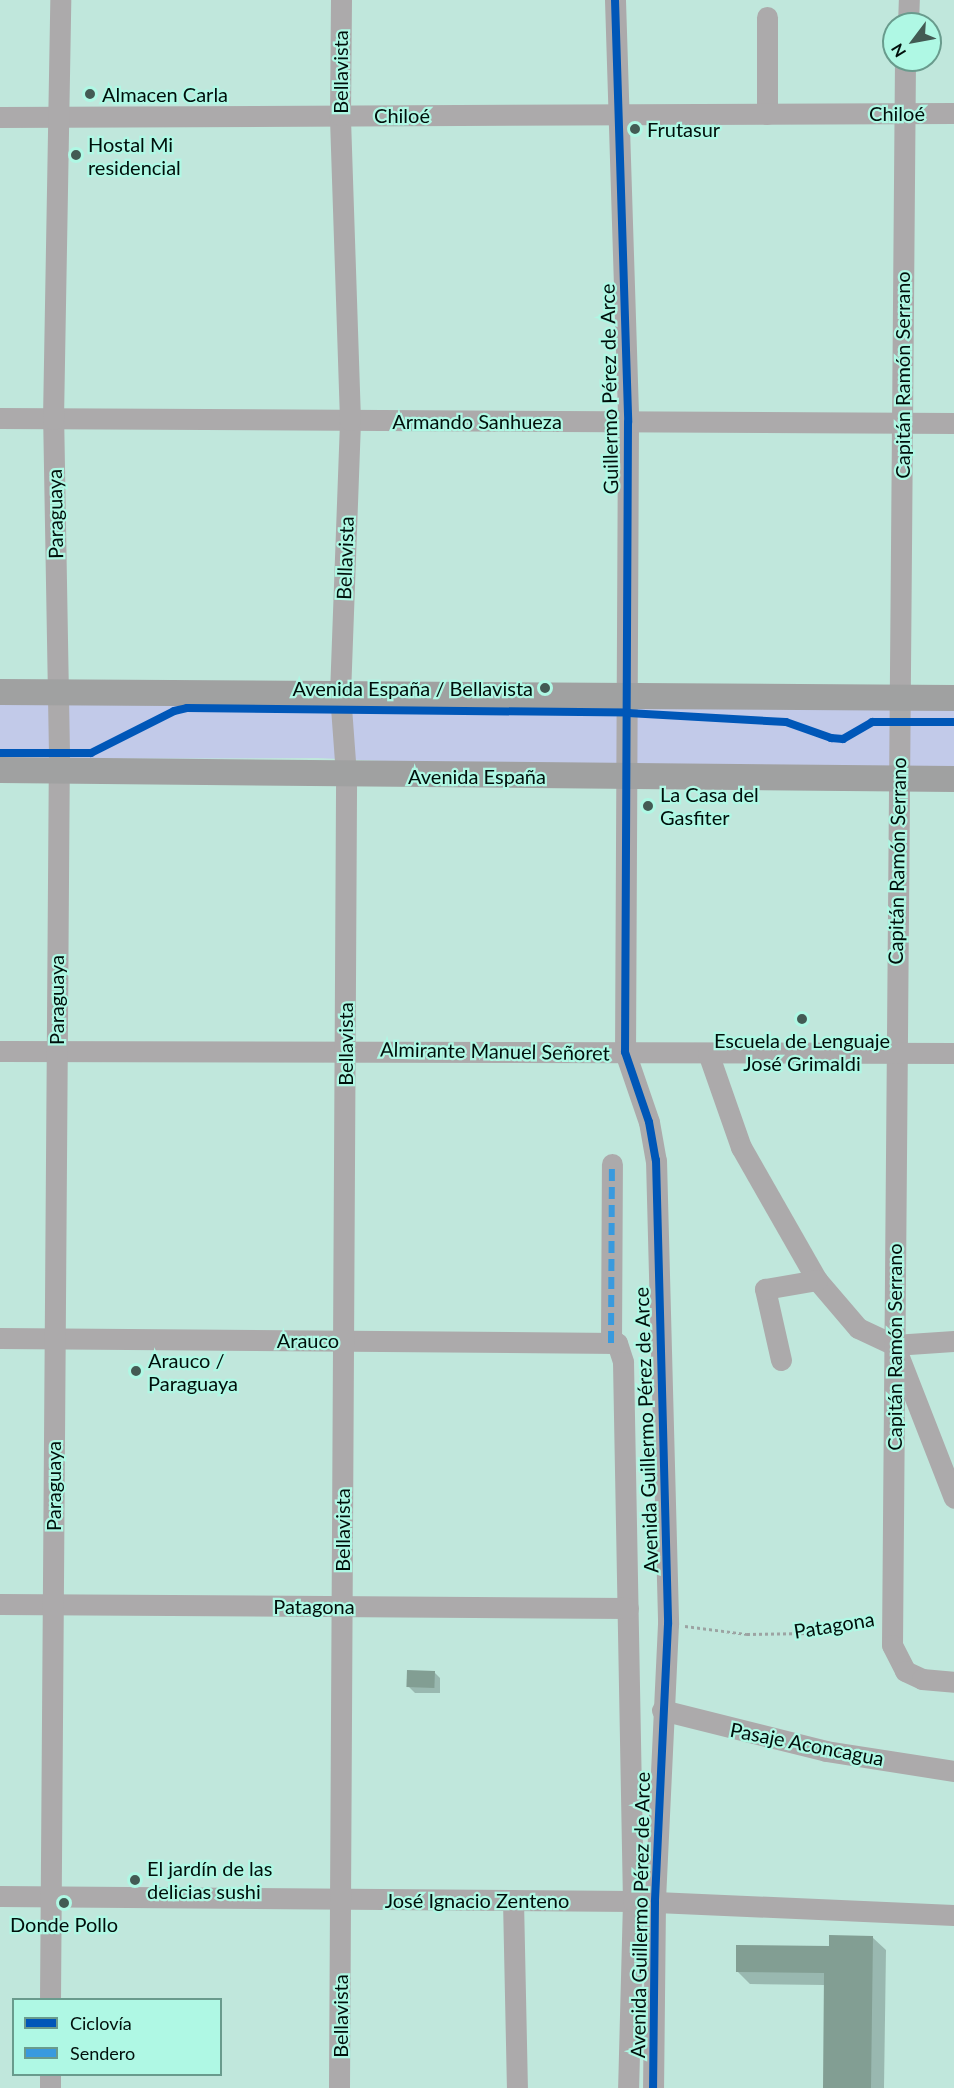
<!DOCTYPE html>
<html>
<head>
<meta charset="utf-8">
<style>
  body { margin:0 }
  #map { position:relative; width:954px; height:2088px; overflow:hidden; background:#c0e7dc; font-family:Lato,sans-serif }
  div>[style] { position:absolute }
  .green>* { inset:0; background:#c2cae9 }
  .shadow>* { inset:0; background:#0003 }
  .building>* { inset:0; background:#829e93; transform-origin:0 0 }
  .path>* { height:3px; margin-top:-1.5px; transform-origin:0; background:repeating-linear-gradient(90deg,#9ca3a2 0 3px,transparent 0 6px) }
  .minor>* { height:21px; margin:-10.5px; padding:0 10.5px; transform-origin:10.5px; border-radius:10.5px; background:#acaaab }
  .major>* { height:26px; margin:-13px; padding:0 13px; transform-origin:13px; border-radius:13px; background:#a0a1a1 }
  .quiet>* { height:6px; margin-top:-3px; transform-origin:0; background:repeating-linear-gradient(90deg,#399ade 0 12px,transparent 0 18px) }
  .cycleway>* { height:8px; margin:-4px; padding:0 4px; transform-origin:4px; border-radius:4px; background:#0057b8 }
  .dots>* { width:16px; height:16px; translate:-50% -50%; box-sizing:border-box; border:3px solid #aff8e4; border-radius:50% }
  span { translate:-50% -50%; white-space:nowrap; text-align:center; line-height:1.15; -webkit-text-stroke:4.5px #aff8e4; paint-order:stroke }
  .street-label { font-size:20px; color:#000f0b }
  .poi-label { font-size:20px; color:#000f0b }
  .left { translate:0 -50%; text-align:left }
  .right { translate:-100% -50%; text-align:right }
  .legend { position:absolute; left:12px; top:1998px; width:210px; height:78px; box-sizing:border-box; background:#aff8e4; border:2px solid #699b8d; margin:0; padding:8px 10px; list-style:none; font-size:18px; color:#000f0b }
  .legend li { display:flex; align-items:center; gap:12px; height:30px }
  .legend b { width:30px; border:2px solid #699b8d }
  .north { position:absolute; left:882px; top:12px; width:60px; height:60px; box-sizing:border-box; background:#aff8e4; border:2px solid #699b8d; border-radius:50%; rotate:238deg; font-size:16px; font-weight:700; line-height:24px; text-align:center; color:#000f0b }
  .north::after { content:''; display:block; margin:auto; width:21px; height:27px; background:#435b54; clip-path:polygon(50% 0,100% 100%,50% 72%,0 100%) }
</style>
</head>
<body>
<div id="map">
  <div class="green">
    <div style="clip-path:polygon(0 702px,954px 709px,954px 773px,624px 772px,318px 758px,0 759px)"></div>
  </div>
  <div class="shadow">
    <div style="clip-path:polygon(434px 1672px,440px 1678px,440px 1693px,415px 1693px,408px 1686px)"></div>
    <div style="clip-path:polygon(872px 1937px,886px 1950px,884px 2088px,824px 2088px,825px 1985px,750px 1984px,737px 1971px)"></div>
  </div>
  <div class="building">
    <div style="left:407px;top:1670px;width:28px;height:17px;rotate:2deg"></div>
    <div style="clip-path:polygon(829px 1935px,873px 1936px,871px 2088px,823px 2088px,824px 1973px,736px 1972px,736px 1945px,829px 1946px)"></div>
  </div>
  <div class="path">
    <div style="left:685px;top:1626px;width:63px;rotate:7.4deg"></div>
    <div style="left:747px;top:1634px;width:66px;rotate:-0.9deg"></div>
    <div style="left:813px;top:1633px;width:63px;rotate:-12.9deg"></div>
  </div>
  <div class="minor">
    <div style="left:615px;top:0;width:422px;rotate:88.2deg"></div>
    <div style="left:628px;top:422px;width:630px;rotate:90.27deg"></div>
    <div style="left:625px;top:1052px;width:74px;rotate:71.1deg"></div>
    <div style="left:649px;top:1122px;width:39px;rotate:80deg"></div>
    <div style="left:656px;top:1160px;width:464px;rotate:88.5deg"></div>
    <div style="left:668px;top:1624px;width:278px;rotate:92.7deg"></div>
    <div style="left:655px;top:1902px;width:186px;rotate:90.6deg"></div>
    <div style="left:908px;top:24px;width:24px;rotate:-88deg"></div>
    <div style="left:905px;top:60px;width:1585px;rotate:90.47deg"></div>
    <div style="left:892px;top:1645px;width:29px;rotate:63deg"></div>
    <div style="left:905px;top:1671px;width:19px;rotate:25deg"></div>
    <div style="left:922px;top:1679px;width:32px;rotate:5deg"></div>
    <div style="left:767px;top:114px;width:97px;rotate:-90deg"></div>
    <div style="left:0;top:117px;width:954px;rotate:-0.24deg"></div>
    <div style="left:0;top:418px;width:954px;rotate:0.3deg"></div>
    <div style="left:0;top:1051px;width:954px;rotate:0.12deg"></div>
    <div style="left:708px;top:1053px;width:100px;rotate:70.7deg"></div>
    <div style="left:741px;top:1147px;width:153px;rotate:60.3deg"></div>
    <div style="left:817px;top:1280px;width:63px;rotate:49.5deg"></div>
    <div style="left:858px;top:1328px;width:40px;rotate:25deg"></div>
    <div style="left:0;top:1338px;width:617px;rotate:0.46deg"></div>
    <div style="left:617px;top:1343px;width:20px;rotate:72deg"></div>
    <div style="left:623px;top:1362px;width:539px;rotate:88.94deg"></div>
    <div style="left:633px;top:1901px;width:187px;rotate:91.5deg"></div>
    <div style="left:611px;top:1343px;width:179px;rotate:-89.7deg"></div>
    <div style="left:894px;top:1345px;width:60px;rotate:-3.8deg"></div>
    <div style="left:899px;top:1357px;width:151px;rotate:68.7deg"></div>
    <div style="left:781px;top:1360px;width:73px;rotate:-102.7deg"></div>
    <div style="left:765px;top:1289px;width:53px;rotate:-9.8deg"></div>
    <div style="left:0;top:1604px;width:628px;rotate:0.36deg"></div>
    <div style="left:662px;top:1710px;width:169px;rotate:14deg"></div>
    <div style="left:826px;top:1751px;width:130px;rotate:8.9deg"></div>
    <div style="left:0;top:1896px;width:633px;rotate:0.45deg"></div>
    <div style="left:633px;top:1901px;width:321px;rotate:2.5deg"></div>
    <div style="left:513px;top:1900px;width:188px;rotate:88.8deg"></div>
    <div style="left:50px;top:2000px;width:1246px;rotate:-89.59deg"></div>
    <div style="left:59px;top:754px;width:335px;rotate:-91deg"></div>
    <div style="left:53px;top:419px;width:419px;rotate:-89deg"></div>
    <div style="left:50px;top:2088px;width:14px;rotate:-90deg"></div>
    <div style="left:339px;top:2088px;width:1313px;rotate:-89.69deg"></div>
    <div style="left:346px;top:775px;width:81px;rotate:-94.2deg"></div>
    <div style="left:340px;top:694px;width:274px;rotate:-87.9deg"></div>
    <div style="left:350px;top:420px;width:305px;rotate:-91.9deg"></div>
    <div style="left:340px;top:115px;width:115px;rotate:-89.5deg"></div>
  </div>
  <div class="major">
    <div style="left:0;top:692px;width:954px;rotate:0.36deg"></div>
    <div style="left:0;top:770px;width:954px;rotate:0.54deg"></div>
  </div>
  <div class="quiet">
    <div style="left:611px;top:1343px;width:179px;rotate:-89.7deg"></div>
  </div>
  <div class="cycleway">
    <div style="left:615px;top:0;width:422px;rotate:88.2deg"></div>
    <div style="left:628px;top:422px;width:630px;rotate:90.27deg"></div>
    <div style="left:625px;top:1052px;width:74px;rotate:71.1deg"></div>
    <div style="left:649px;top:1122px;width:39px;rotate:80deg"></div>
    <div style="left:656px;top:1160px;width:464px;rotate:88.5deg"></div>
    <div style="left:668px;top:1624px;width:278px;rotate:92.7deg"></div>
    <div style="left:655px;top:1902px;width:186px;rotate:90.6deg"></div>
    <div style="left:0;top:753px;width:91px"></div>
    <div style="left:91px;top:753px;width:93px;rotate:-26.8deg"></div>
    <div style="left:174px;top:711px;width:13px;rotate:-13deg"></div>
    <div style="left:187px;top:708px;width:441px;rotate:0.6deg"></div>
    <div style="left:628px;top:713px;width:158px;rotate:3.3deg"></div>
    <div style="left:786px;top:722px;width:48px;rotate:19.6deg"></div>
    <div style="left:831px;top:738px;width:12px;rotate:5deg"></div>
    <div style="left:843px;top:739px;width:34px;rotate:-30deg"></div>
    <div style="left:872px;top:722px;width:82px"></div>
  </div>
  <div class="dots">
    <div style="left:90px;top:94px;background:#435b54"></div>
    <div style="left:635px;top:129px;background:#435b54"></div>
    <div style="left:76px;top:155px;background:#435b54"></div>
    <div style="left:545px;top:688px;background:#435b54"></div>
    <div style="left:648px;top:806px;background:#435b54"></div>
    <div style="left:802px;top:1019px;background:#435b54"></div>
    <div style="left:136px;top:1371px;background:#435b54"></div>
    <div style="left:135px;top:1880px;background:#435b54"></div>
    <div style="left:64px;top:1903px;background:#435b54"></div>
  </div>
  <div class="street-label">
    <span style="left:340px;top:72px;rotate:-90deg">Bellavista</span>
    <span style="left:897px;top:113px">Chiloé</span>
    <span style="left:402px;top:115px">Chiloé</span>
    <span style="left:902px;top:375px;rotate:-90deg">Capitán Ramón Serrano</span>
    <span style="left:609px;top:389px;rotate:-91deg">Guillermo Pérez de Arce</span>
    <span style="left:477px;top:421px">Armando Sanhueza</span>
    <span style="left:55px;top:514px;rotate:-91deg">Paraguaya</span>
    <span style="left:345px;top:558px;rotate:-88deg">Bellavista</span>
    <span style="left:477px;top:776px">Avenida España</span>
    <span style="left:897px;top:861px;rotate:-89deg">Capitán Ramón Serrano</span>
    <span style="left:56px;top:1000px;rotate:-90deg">Paraguaya</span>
    <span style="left:345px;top:1044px;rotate:-90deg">Bellavista</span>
    <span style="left:495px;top:1051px;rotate:1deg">Almirante Manuel Señoret</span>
    <span style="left:308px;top:1340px">Arauco</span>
    <span style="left:894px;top:1347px;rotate:-90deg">Capitán Ramón Serrano</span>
    <span style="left:646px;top:1430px;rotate:-92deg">Avenida Guillermo Pérez de Arce</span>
    <span style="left:53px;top:1486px;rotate:-90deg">Paraguaya</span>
    <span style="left:342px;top:1530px;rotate:-90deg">Bellavista</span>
    <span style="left:314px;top:1606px">Patagona</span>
    <span style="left:834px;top:1625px;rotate:-9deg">Patagona</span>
    <span style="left:807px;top:1744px;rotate:11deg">Pasaje Aconcagua</span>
    <span style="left:477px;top:1900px">José Ignacio Zenteno</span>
    <span style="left:640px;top:1915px;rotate:-89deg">Avenida Guillermo Pérez de Arce</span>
    <span style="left:340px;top:2016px;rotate:-90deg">Bellavista</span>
  </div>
  <div class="poi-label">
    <span class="left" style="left:102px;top:94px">Almacen Carla</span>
    <span class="left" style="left:647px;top:129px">Frutasur</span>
    <span class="left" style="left:88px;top:156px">Hostal Mi<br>residencial</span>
    <span class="right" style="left:533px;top:688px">Avenida España / Bellavista</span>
    <span class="left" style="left:660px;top:806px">La Casa del<br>Gasfiter</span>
    <span style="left:802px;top:1052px">Escuela de Lenguaje<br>José Grimaldi</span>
    <span class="left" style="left:148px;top:1372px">Arauco /<br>Paraguaya</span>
    <span class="left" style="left:147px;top:1880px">El jardín de las<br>delicias sushi</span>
    <span style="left:64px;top:1924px">Donde Pollo</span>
  </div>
  <ul class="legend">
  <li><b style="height:8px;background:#0057b8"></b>Ciclovía</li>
  <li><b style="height:8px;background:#399ade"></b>Sendero</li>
  </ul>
  <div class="north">N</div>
</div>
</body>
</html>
